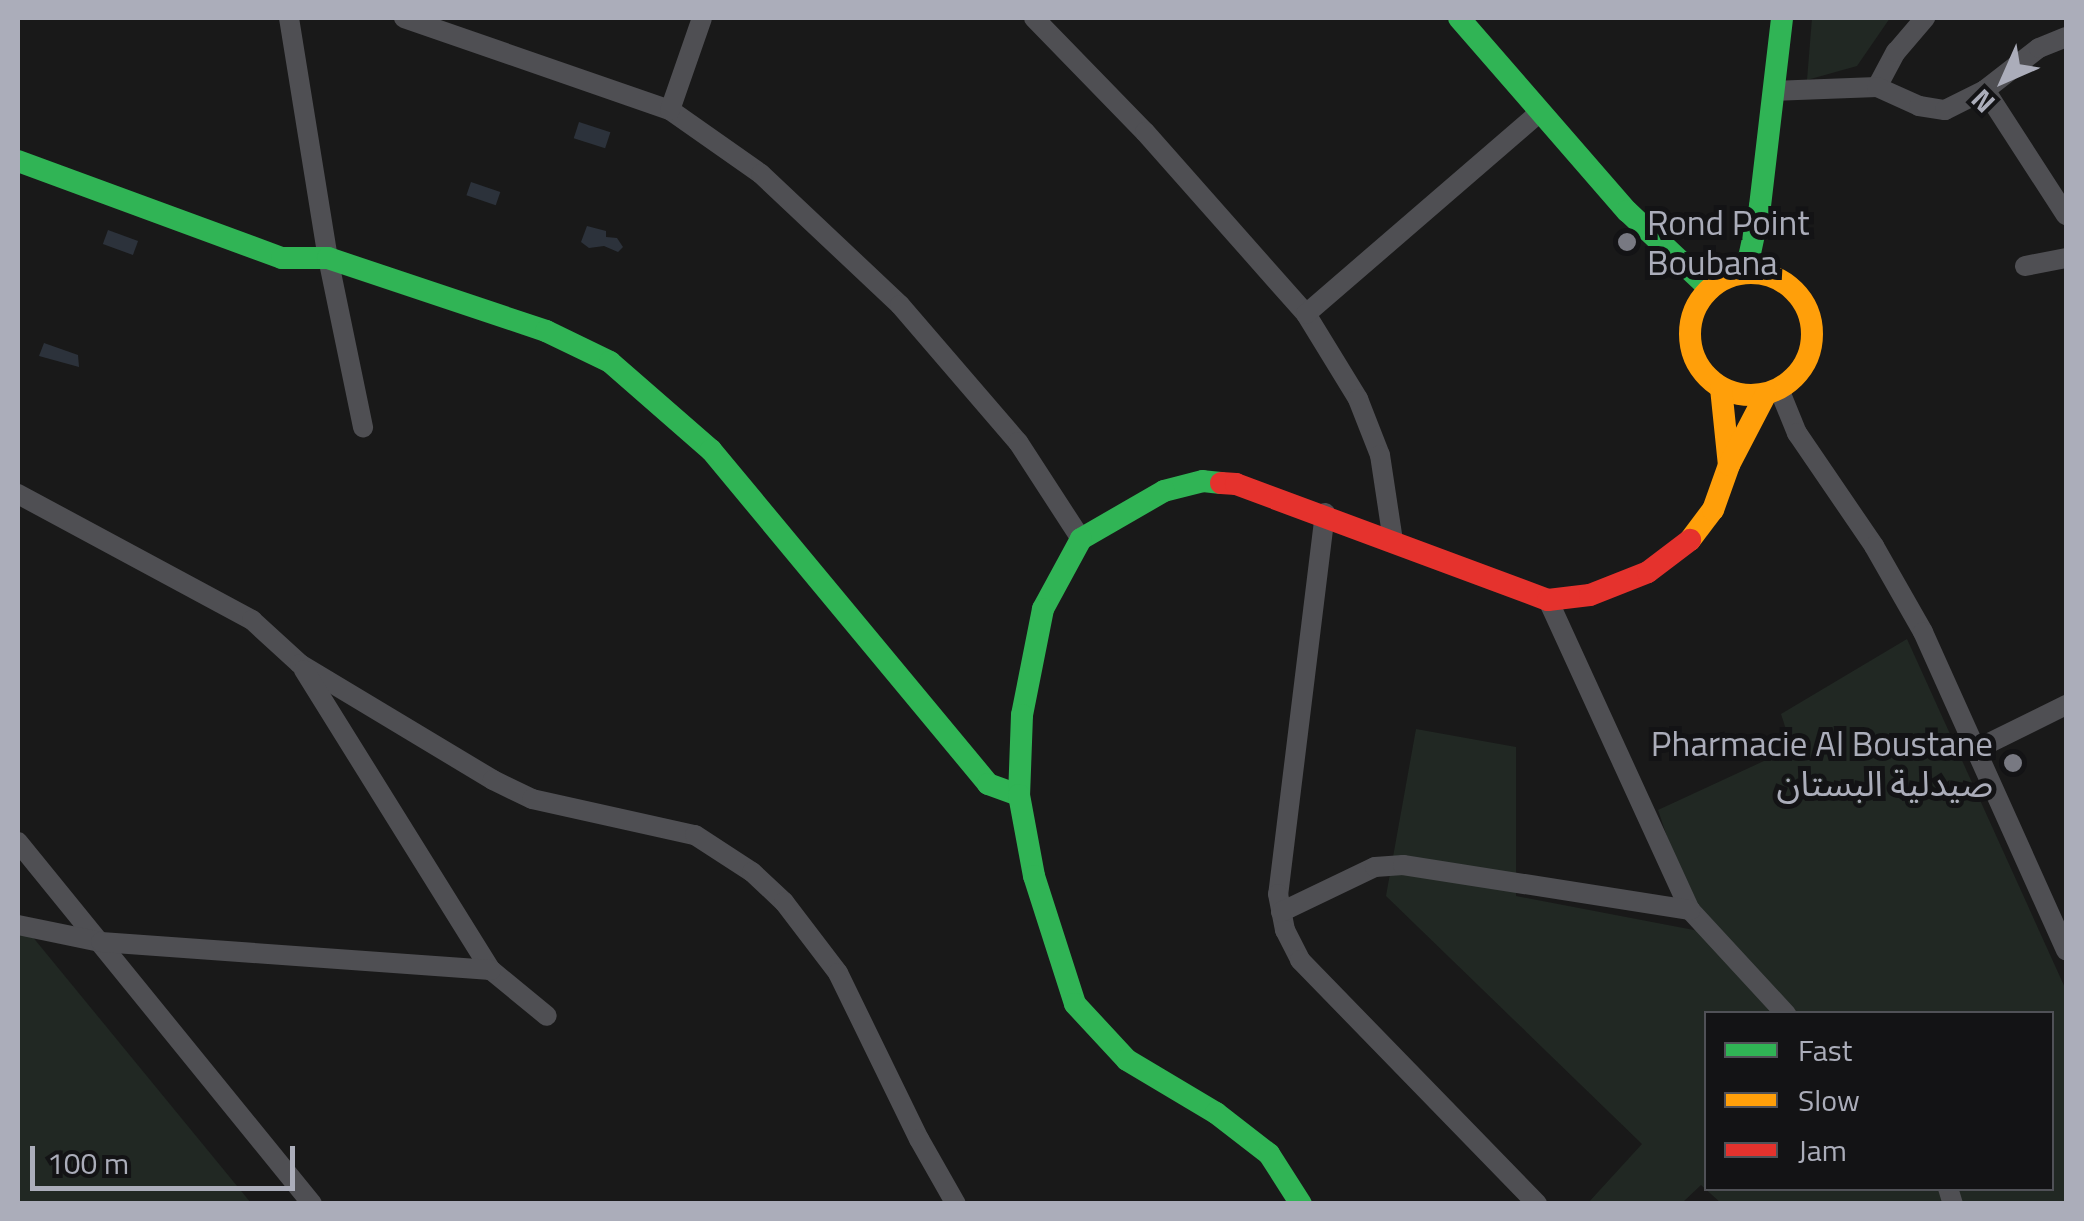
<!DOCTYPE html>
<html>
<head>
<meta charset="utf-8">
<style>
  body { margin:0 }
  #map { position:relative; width:2084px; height:1221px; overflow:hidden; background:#191919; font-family:"Titillium Web","Noto Sans Arabic",sans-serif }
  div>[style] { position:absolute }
  .green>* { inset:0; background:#212823 }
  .water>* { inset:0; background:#2c323b; transform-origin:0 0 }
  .street>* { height:20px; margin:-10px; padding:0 10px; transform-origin:10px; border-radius:10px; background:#4f4f53 }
  .fast>* { height:22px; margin:-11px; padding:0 11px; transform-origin:11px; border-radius:11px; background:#30b455 }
  .slow>* { height:22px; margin:-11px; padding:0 11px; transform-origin:11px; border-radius:11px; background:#ff9f0a }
  .slow>.ring { margin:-11px; padding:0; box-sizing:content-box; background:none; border:22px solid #ff9f0a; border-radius:50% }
  .jam>* { height:22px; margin:-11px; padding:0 11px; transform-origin:11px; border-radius:11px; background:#e5322d }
  .dots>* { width:28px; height:28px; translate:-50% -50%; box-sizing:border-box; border:5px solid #131315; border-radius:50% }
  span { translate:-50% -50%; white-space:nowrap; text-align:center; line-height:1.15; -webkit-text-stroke:10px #131315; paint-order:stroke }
  .poi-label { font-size:35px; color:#abadba }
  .left { translate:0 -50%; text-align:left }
  .right { translate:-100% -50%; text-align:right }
  .frame { position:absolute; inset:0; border:20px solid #abadba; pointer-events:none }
  .legend { position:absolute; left:1704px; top:1011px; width:350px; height:180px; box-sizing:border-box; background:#131315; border:2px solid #505157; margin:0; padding:12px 18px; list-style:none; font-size:30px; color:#abadba }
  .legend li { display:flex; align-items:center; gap:20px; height:50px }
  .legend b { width:50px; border:2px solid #505157 }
  .north { position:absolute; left:1954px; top:30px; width:100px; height:100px; -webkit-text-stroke:8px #131315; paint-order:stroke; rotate:225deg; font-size:28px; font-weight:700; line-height:40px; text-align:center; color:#abadba }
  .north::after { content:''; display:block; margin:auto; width:35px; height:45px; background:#abadba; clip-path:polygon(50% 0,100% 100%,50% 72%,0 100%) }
  .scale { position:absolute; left:30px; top:1146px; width:265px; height:45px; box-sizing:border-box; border:5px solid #abadba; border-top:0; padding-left:12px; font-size:30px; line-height:35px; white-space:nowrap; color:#abadba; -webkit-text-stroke:8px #131315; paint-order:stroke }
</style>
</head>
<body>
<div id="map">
  <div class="green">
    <div style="clip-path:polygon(1812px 18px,1890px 18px,1857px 66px,1807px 80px)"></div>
    <div style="clip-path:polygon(evenodd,1907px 639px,2066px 990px,2066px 1203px,1722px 1204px,1701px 1185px,1682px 1203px,1588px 1203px,1642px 1144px,1386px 896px,1416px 729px,1516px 747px,1516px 896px,1699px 931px,1658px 810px,1792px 748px,1781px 714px,1907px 639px,1706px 1014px,2052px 1014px,2052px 1188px,1706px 1188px,1706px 1014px)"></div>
    <div style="clip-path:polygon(18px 919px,251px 1203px,18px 1203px)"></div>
  </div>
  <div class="water">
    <div style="left:579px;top:122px;width:33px;height:17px;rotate:18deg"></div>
    <div style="left:471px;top:182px;width:31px;height:14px;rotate:19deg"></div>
    <div style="clip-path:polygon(587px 226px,606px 231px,606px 237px,617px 238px,623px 247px,618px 252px,604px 246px,589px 248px,581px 242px)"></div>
    <div style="left:108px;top:230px;width:32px;height:15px;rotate:20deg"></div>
    <div style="clip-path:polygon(44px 343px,78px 355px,79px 367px,39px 356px)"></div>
  </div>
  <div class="street">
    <div style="left:289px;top:18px;width:243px;rotate:80.8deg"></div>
    <div style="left:328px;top:258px;width:173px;rotate:78.3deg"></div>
    <div style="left:404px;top:18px;width:281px;rotate:19.1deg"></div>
    <div style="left:670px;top:110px;width:111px;rotate:35.1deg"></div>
    <div style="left:761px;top:174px;width:191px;rotate:43.3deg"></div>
    <div style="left:900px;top:305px;width:181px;rotate:49.3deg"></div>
    <div style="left:1018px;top:442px;width:116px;rotate:57deg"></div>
    <div style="left:1034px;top:18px;width:159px;rotate:45.8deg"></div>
    <div style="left:1145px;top:132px;width:243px;rotate:48.5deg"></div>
    <div style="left:1306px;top:314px;width:100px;rotate:58.5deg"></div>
    <div style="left:1358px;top:399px;width:60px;rotate:68.6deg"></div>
    <div style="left:1380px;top:455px;width:87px;rotate:81.4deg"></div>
    <div style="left:1877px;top:87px;width:40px;rotate:-62deg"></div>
    <div style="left:1896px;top:52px;width:45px;rotate:-49.5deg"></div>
    <div style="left:1985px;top:90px;width:149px;rotate:57.1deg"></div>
    <div style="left:1774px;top:91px;width:103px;rotate:-2.2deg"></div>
    <div style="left:1877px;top:87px;width:46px;rotate:24.3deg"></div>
    <div style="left:1919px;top:106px;width:26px;rotate:9deg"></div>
    <div style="left:1945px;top:110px;width:45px;rotate:-26.6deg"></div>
    <div style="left:1985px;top:90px;width:68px;rotate:-37.9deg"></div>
    <div style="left:2039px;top:48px;width:29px;rotate:-22deg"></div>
    <div style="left:670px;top:110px;width:97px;rotate:-70.8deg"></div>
    <div style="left:2025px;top:266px;width:42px;rotate:-11deg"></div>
    <div style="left:1306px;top:314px;width:306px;rotate:-40.8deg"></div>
    <div style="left:1779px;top:389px;width:48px;rotate:67.8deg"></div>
    <div style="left:1797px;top:433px;width:137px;rotate:55.7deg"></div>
    <div style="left:1874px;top:546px;width:99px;rotate:60.3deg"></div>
    <div style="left:1923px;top:632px;width:349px;rotate:65.8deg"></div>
    <div style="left:18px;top:494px;width:266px;rotate:28.3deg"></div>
    <div style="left:252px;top:620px;width:65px;rotate:42.5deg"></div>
    <div style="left:300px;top:664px;width:225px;rotate:31deg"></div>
    <div style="left:493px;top:780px;width:43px;rotate:26deg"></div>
    <div style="left:532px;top:799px;width:167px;rotate:12.5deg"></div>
    <div style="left:695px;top:835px;width:68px;rotate:33deg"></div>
    <div style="left:752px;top:872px;width:44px;rotate:43.2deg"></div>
    <div style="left:784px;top:902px;width:89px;rotate:52.7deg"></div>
    <div style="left:838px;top:973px;width:185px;rotate:64deg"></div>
    <div style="left:919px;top:1139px;width:75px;rotate:60.4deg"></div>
    <div style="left:1325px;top:513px;width:384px;rotate:97deg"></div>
    <div style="left:1278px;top:894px;width:37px;rotate:79deg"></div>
    <div style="left:1285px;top:930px;width:34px;rotate:63deg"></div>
    <div style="left:1300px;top:960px;width:340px;rotate:45.8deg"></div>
    <div style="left:1548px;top:600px;width:341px;rotate:65.4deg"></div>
    <div style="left:1690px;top:910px;width:142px;rotate:47.3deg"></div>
    <div style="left:304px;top:670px;width:354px;rotate:58.1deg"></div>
    <div style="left:491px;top:970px;width:72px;rotate:39.4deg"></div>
    <div style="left:1977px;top:749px;width:99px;rotate:-26.3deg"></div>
    <div style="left:18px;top:842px;width:466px;rotate:50.9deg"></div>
    <div style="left:1281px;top:912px;width:104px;rotate:-25.6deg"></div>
    <div style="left:1375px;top:867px;width:28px;rotate:-4deg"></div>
    <div style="left:1403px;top:865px;width:291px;rotate:8.9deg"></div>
    <div style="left:18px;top:925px;width:85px;rotate:11.6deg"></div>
    <div style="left:101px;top:942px;width:391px;rotate:4.1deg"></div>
    <div style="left:1948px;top:1188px;width:17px;rotate:73deg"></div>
  </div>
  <div class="fast">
    <div style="left:1459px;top:18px;width:256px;rotate:49deg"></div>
    <div style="left:1627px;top:211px;width:112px;rotate:43.2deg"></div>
    <div style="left:18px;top:161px;width:281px;rotate:20.2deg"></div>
    <div style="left:282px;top:258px;width:46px"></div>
    <div style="left:328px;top:258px;width:230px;rotate:18.5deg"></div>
    <div style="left:546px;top:331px;width:71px;rotate:25.8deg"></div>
    <div style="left:610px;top:362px;width:134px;rotate:41.1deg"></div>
    <div style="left:711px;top:450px;width:434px;rotate:50.3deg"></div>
    <div style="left:988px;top:784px;width:33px;rotate:20deg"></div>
    <div style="left:1746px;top:272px;width:67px;rotate:-78deg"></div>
    <div style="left:1760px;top:206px;width:189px;rotate:-83.3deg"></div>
    <div style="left:1221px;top:483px;width:18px;rotate:-174deg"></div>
    <div style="left:1203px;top:481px;width:40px;rotate:165.6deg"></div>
    <div style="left:1164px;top:491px;width:96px;rotate:150deg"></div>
    <div style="left:1081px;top:539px;width:80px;rotate:118.5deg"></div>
    <div style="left:1043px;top:609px;width:108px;rotate:101.2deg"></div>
    <div style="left:1022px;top:715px;width:80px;rotate:92.1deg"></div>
    <div style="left:1019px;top:795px;width:82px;rotate:79.5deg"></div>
    <div style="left:1034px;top:876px;width:134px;rotate:72.2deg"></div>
    <div style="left:1075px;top:1004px;width:76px;rotate:47.1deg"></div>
    <div style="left:1127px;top:1060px;width:104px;rotate:30.8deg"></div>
    <div style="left:1216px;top:1113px;width:67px;rotate:37.7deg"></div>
    <div style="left:1269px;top:1154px;width:59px;rotate:57.4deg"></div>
  </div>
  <div class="slow">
    <div class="ring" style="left:1690px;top:273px;width:100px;height:100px"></div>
    <div style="left:1721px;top:388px;width:77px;rotate:84.1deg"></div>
    <div style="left:1690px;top:540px;width:38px;rotate:-53deg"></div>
    <div style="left:1713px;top:510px;width:48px;rotate:-70.4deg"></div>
    <div style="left:1729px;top:465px;width:80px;rotate:-62.5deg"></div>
  </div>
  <div class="jam">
    <div style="left:1221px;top:483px;width:15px;rotate:4deg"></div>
    <div style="left:1236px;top:484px;width:333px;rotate:20.4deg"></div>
    <div style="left:1548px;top:600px;width:42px;rotate:-6.8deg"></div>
    <div style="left:1590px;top:595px;width:62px;rotate:-21.6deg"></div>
    <div style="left:1648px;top:572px;width:53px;rotate:-37.3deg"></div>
  </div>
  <div class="dots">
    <div style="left:1627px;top:242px;background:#787982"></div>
    <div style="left:2013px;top:763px;background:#787982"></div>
  </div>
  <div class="poi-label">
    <span class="left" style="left:1647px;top:242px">Rond Point<br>Boubana</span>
    <span class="right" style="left:1993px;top:763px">Pharmacie Al Boustane<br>صيدلية البستان</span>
  </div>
  <div class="frame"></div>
  <ul class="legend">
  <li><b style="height:12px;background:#30b455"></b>Fast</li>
  <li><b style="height:12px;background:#ff9f0a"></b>Slow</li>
  <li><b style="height:12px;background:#e5322d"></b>Jam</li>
  </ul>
  <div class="north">N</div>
  <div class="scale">100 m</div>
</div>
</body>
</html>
